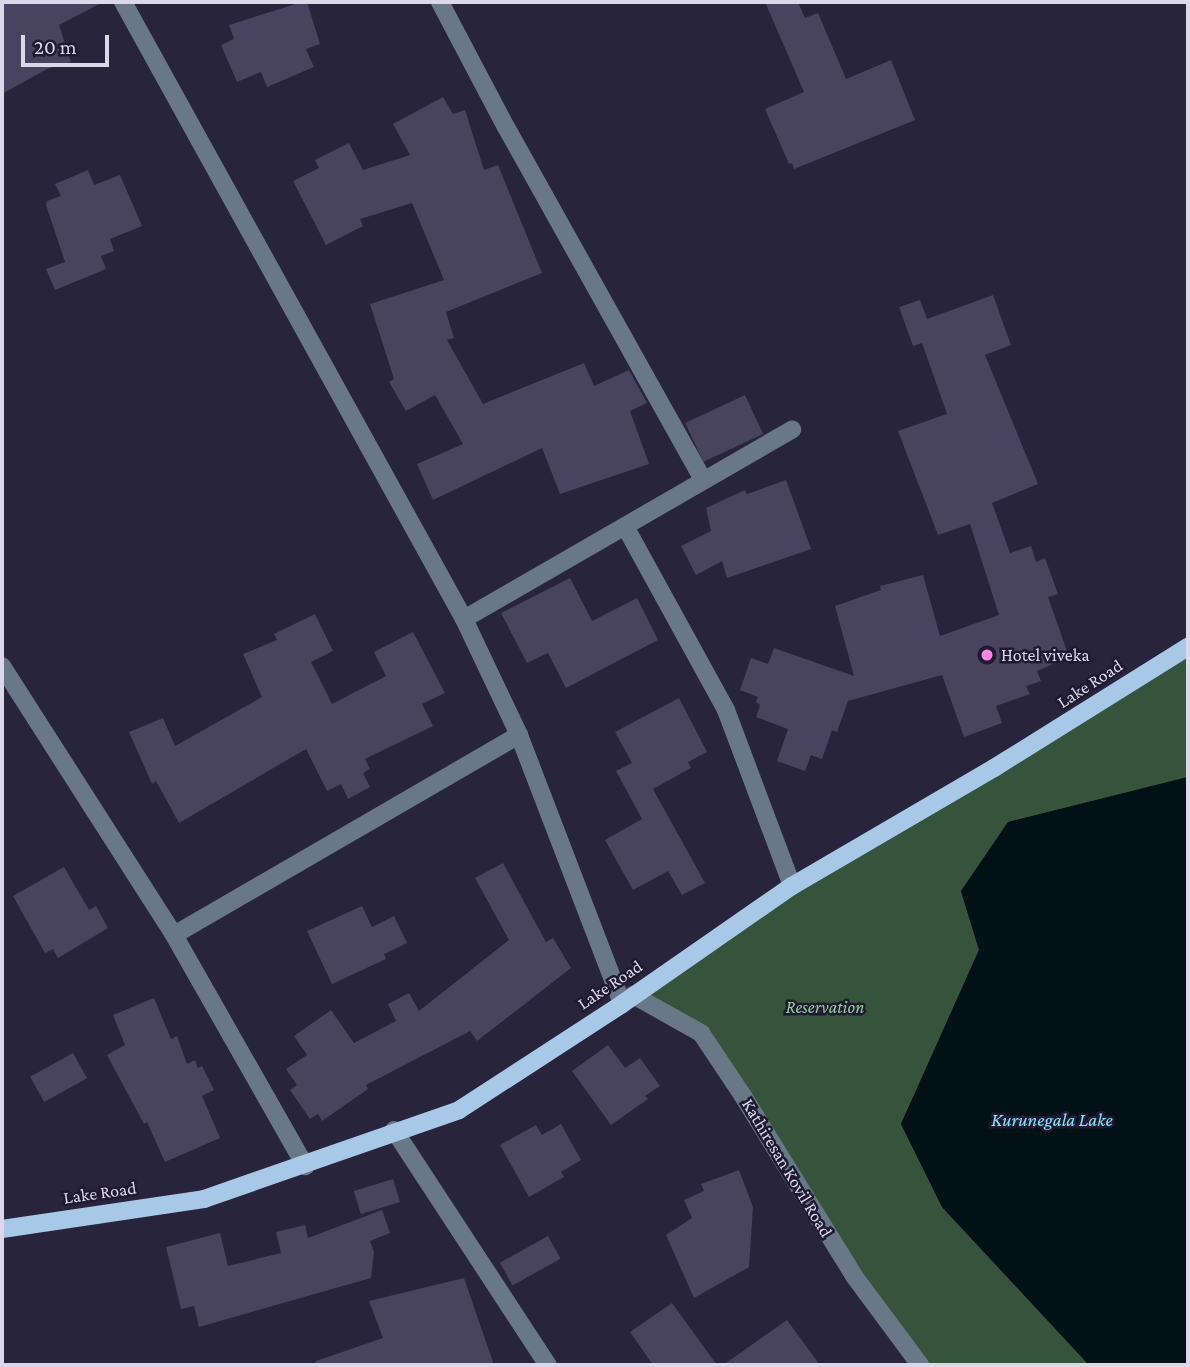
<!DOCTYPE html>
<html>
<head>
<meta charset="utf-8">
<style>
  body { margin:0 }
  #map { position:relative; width:1190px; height:1367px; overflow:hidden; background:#28243c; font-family:"Crimson Pro",serif }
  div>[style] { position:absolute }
  .green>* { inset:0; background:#36533b }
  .water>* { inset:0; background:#011116 }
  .building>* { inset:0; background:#48435e; transform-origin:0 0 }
  .minor>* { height:18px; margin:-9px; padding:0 9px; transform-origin:9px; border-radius:9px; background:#687887 }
  .major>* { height:18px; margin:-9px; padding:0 9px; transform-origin:9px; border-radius:9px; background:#a8c8e8 }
  .dots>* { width:19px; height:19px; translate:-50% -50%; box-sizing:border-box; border:4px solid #1f1a32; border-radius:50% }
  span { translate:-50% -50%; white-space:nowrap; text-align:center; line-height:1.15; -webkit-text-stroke:5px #1f1a32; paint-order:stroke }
  .poi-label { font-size:18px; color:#dad8e9 }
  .left { translate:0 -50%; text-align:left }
  .street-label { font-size:18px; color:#dad8e9 }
  .park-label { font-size:18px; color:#92d19d; font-style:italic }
  .water-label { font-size:19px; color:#86e4ff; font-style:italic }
  .frame { position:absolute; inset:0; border:4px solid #dad8e9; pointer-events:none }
  .scale { position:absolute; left:21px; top:35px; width:88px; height:32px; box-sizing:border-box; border:4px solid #dad8e9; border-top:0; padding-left:9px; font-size:21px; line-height:24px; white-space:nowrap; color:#dad8e9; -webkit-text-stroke:5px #1f1a32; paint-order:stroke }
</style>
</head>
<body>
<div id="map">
  <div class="green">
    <div style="clip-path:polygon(1188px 647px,1188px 777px,1009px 822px,961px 891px,979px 950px,901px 1124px,942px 1207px,1089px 1365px,920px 1365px,701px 1034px,633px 995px)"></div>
  </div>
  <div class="water">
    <div style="clip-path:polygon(1188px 777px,1188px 1365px,1089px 1365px,942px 1207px,901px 1124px,979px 950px,961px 891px,1008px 822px)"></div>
  </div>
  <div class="building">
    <div style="clip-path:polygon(2px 2px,103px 2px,59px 25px,71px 62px,47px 69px,2px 94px)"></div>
    <div style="clip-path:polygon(302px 2px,307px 2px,320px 44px,306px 49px,314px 67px,267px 87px,261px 72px,237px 82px,221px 45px,234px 39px,229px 25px)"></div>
    <div style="clip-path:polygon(765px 2px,798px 2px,805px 18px,818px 13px,846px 79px,891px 60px,915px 120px,794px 169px,792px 163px,789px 164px,765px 109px,804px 92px)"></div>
    <div style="clip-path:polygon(443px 97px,453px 114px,465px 110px,484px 170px,498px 165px,542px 273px,446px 312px,454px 338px,447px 340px,483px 404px,584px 363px,594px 386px,629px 370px,647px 403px,630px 411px,649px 464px,560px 494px,542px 448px,433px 500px,417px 464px,463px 444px,435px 395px,406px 411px,389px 382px,394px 379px,370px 304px,444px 280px,412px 203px,360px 219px,363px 226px,326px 245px,293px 181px,319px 168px,315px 160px,349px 143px,363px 170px,410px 155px,393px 124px)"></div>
    <div style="clip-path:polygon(88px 170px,94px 185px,120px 175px,142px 226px,110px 239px,114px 251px,101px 256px,106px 269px,55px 290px,46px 269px,65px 262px,46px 205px,47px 201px,61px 196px,55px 184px)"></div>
    <div style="clip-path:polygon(993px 295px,1011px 345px,985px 355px,1038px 484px,992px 503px,1010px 553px,1031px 546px,1036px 562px,1045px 558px,1058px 594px,1048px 597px,1069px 657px,1037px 671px,1041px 681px,1026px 686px,1030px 694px,996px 706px,1002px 723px,964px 737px,942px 675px,848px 701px,837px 732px,832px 730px,822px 759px,811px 755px,805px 771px,777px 761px,788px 729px,756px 717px,760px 705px,756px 702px,758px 697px,740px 690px,751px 658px,768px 664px,774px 648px,854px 676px,835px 606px,881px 590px,880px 586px,923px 575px,940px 636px,999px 615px,970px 524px,938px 535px,898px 431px,947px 414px,922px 343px,913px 346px,899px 307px,920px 300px,927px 319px)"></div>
    <div style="left:745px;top:395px;width:43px;height:66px;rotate:65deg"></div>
    <div style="clip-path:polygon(786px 480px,811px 549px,727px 578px,722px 561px,696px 575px,681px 546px,711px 531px,706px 508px,745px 490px,747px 494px)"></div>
    <div style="clip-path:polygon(570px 578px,592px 621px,637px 598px,658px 640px,566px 688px,548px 653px,527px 663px,501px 613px)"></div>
    <div style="clip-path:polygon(315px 614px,333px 651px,311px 662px,332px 704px,386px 676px,374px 652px,413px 632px,445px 693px,422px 704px,433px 726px,365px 759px,370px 769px,363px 773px,370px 787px,348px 799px,341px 784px,327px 791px,306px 749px,179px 823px,156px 781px,152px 784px,129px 732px,163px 718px,175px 746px,262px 697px,243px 654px,277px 640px,274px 634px)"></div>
    <div style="clip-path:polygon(679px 698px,707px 752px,688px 762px,691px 768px,653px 789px,705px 883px,682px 895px,668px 871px,633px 890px,605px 840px,642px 819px,616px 771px,632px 763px,615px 732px)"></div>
    <div style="clip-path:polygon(503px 863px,546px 942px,553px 938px,571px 968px,477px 1041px,470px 1031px,366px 1085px,368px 1089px,322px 1121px,318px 1114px,310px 1119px,290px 1090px,297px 1085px,286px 1069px,307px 1055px,294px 1036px,331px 1010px,354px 1043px,396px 1021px,388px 1004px,409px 993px,419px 1011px,509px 940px,475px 878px)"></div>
    <div style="clip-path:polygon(64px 867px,89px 910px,96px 906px,108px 928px,58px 958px,53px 949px,45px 953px,13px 896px)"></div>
    <div style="clip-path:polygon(362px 906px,372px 927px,394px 916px,407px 943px,384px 954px,386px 959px,332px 984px,307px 931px)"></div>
    <div style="clip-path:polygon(154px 998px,171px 1039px,177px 1036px,187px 1064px,195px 1060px,198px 1068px,202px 1066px,214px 1090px,202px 1096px,220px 1138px,165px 1162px,147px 1122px,144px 1124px,107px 1055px,125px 1045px,113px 1015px)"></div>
    <div style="clip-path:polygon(608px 1045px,625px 1068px,640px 1058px,660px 1086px,645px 1096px,648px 1099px,611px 1125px,572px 1071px)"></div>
    <div style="left:73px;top:1053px;width:29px;height:49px;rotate:61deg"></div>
    <div style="clip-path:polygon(561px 1124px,581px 1160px,561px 1172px,564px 1177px,529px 1197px,500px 1145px,536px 1125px,542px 1135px)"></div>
    <div style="clip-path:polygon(739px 1170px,753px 1207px,749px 1267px,694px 1298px,666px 1235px,692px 1218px,684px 1200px,704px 1191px,701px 1184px)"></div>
    <div style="left:393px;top:1179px;width:24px;height:41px;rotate:73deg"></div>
    <div style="clip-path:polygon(382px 1210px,390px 1233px,370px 1241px,374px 1252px,371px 1278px,199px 1327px,194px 1306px,181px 1309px,166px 1247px,220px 1233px,228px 1266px,281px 1253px,276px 1232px,305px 1225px,308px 1238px)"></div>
    <div style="left:548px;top:1236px;width:26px;height:55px;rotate:61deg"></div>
    <div style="clip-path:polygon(464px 1278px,494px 1365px,316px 1365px,316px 1361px,383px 1338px,369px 1301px)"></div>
    <div style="clip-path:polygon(672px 1303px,717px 1365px,653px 1365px,630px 1332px)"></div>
    <div style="clip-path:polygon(787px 1320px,820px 1365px,723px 1365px)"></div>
  </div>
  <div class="minor">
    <div style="left:123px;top:2px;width:705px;rotate:61.07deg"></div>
    <div style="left:464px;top:619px;width:128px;rotate:64.6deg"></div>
    <div style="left:519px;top:735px;width:288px;rotate:69deg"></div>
    <div style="left:440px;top:2px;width:141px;rotate:62.2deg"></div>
    <div style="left:506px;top:127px;width:403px;rotate:60.8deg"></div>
    <div style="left:626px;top:528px;width:208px;rotate:61.2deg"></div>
    <div style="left:726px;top:710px;width:188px;rotate:69.4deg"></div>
    <div style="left:464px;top:619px;width:379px;rotate:-30deg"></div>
    <div style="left:2px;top:666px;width:319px;rotate:57.4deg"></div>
    <div style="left:174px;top:935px;width:266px;rotate:60.4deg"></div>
    <div style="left:174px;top:935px;width:399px;rotate:-30.1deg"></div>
    <div style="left:633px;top:995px;width:78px;rotate:29.2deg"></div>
    <div style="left:701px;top:1033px;width:76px;rotate:56.3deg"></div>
    <div style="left:743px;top:1096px;width:211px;rotate:58.3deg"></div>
    <div style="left:854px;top:1276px;width:111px;rotate:53.4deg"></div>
    <div style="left:394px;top:1130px;width:281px;rotate:56.8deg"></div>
  </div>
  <div class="major">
    <div style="left:2px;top:1229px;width:204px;rotate:-8.4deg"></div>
    <div style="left:204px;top:1199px;width:270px;rotate:-19.2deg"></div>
    <div style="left:459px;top:1110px;width:194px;rotate:-33deg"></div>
    <div style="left:622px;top:1004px;width:207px;rotate:-34.8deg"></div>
    <div style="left:792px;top:886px;width:234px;rotate:-30.3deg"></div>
    <div style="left:994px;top:768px;width:229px;rotate:-32deg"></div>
  </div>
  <div class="dots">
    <div style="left:987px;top:655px;background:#fe86e1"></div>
  </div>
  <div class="poi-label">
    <span class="left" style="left:1001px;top:655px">Hotel viveka</span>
  </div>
  <div class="street-label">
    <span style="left:1090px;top:684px;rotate:-33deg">Lake Road</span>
    <span style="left:610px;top:985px;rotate:-34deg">Lake Road</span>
    <span style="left:787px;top:1168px;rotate:59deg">Kathiresan Kovil Road</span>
    <span style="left:100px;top:1193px;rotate:-8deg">Lake Road</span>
  </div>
  <div class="park-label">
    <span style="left:825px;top:1007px">Reservation</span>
  </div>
  <div class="water-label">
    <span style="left:1052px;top:1120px">Kurunegala Lake</span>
  </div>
  <div class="frame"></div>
  <div class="scale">20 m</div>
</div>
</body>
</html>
